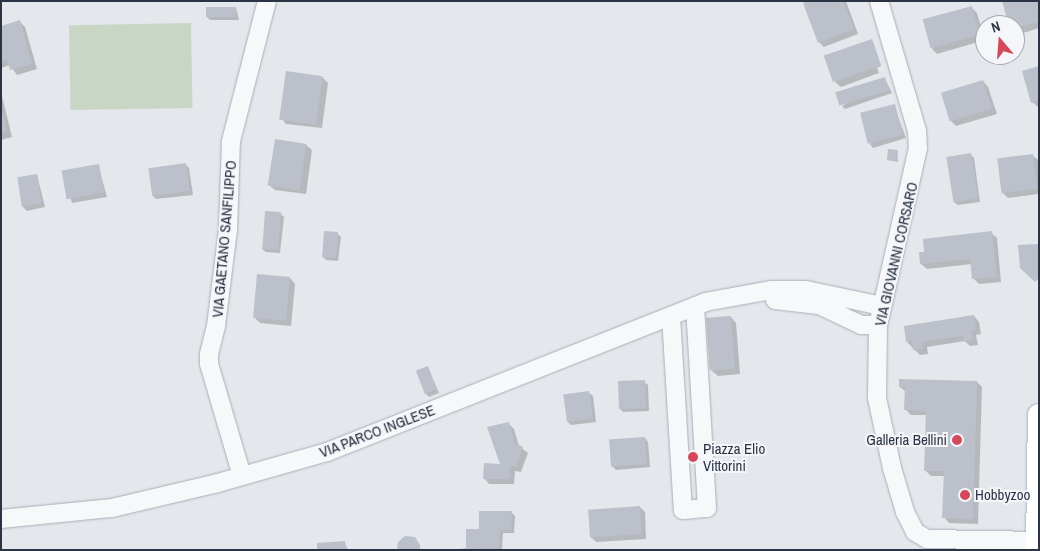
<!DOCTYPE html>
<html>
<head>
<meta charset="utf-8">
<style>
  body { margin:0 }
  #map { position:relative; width:1040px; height:551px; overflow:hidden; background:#e4e7ec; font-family:"Archivo Narrow",sans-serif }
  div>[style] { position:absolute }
  .green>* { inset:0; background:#c9d6c5; transform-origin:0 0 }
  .shadow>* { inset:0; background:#0003 }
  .building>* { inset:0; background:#bbc0ca; transform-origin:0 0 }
  .roads { filter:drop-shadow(0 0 1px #a9aeb7) drop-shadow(0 0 1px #a9aeb7) }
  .minor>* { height:18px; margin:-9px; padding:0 9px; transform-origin:9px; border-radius:9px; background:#f7f8fa }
  .major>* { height:22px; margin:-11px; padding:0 11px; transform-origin:11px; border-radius:11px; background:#fff }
  .dots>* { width:14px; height:14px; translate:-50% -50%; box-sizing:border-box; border:2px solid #f4f6f9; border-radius:50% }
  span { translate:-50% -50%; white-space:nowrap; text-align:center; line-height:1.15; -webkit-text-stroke:4px #f4f6f9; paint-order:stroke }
  .street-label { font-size:15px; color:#2b3445 }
  .poi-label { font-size:15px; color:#2b3445 }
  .right { translate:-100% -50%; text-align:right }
  .left { translate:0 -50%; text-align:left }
  .frame { position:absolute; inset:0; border:2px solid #2b3445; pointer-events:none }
  .north { position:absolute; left:975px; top:15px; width:50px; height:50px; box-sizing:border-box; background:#f4f6f9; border:1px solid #a4a8b1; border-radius:50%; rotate:342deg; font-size:14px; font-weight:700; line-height:20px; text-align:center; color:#2b3445 }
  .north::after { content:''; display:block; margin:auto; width:18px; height:22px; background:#d1495b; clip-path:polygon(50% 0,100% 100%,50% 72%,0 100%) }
</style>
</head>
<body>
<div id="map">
  <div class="green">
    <div style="left:191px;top:23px;width:85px;height:122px;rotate:89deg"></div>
  </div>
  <div class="shadow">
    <div style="clip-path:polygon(812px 1px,846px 1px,858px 34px,824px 47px,819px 42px)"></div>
    <div style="clip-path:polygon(1039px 1px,1039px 28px,1017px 35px,1015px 25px,1010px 25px)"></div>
    <div style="clip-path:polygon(236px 8px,239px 20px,210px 20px,207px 17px)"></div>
    <div style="clip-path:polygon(972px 8px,977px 13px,985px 40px,937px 54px,932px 49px)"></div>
    <div style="clip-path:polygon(20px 22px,25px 27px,37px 69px,17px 75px,10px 65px,1px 68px,1px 38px)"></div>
    <div style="clip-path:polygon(873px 42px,881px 66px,877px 68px,879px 73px,841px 87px,835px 82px)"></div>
    <div style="clip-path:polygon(1039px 67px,1039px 107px,1038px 107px,1032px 102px)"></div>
    <div style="clip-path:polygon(322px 77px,328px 83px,322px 128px,286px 124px,281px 118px)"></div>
    <div style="clip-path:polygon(885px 79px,892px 93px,845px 109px,842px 106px)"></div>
    <div style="clip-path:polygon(983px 81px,988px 87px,997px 114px,956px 126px,951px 121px)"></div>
    <div style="clip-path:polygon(1px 92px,12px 137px,1px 140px)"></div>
    <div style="clip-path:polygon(894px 106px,906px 138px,873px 148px,870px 144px)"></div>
    <div style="clip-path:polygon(306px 145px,312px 150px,306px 194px,275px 190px,269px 185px)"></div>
    <div style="clip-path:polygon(897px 151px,898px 162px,888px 160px)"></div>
    <div style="clip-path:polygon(970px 154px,974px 158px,980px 202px,958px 205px,954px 202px)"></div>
    <div style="clip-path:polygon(1032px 155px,1038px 160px,1039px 194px,1008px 198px,1003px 193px)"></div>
    <div style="clip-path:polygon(98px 165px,107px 197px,72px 203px,63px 172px)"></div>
    <div style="clip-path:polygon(186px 165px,189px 168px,193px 195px,156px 199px,153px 196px)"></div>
    <div style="clip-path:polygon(37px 175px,45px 207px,27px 211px,23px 207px)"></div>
    <div style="clip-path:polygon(280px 213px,284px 217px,280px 253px,266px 252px,262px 249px)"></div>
    <div style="clip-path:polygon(337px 233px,341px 237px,338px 261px,326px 260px,323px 257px)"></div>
    <div style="clip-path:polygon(991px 233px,997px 238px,1001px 282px,979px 284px,974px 279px,972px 264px,927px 269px,921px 264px,920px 253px)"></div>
    <div style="clip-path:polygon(290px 278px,295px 284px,291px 326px,260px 323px,254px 317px)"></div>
    <div style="clip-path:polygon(974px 316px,979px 322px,981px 334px,976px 335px,978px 345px,970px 346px,965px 341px,927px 347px,928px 354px,920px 355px,907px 342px)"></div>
    <div style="clip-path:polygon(731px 317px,736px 323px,740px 374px,718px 376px,712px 371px)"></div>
    <div style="clip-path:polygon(428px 368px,439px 393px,429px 397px,425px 393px)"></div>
    <div style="clip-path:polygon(644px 382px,648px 385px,649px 411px,623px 412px,620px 409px)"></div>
    <div style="clip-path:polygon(977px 382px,982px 387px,978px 524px,949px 523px,944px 517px,945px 476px,931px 476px,925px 470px,927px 415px,911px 415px,905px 409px,906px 392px,900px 387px)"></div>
    <div style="clip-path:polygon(589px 393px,593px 396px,596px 422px,571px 425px,568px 422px)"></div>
    <div style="clip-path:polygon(508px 423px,514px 429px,519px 446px,528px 453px,521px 472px,515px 471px,514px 484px,489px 484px,484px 478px,501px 465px)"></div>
    <div style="clip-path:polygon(645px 438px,648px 442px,650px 467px,616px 470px,612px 466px)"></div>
    <div style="clip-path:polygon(640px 507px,645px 512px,646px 539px,596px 542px,590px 536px)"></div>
    <div style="clip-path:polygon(511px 512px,515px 516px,514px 533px,503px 533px,502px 550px,455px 550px,467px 549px,480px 531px)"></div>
    <div style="clip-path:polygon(344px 542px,348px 550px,318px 550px)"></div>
  </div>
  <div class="building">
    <div style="clip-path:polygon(809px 1px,843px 1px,854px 29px,818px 43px,803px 3px)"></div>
    <div style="clip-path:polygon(1002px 1px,1039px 1px,1039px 22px,1015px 28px,1015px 25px,1009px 25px)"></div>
    <div style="left:972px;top:6px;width:30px;height:51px;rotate:75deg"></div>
    <div style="left:206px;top:7px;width:30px;height:10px"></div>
    <div style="clip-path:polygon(20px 20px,32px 64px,10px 70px,7px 59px,1px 61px,1px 26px)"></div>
    <div style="left:872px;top:39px;width:28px;height:51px;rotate:71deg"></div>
    <div style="clip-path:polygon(1039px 66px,1039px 100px,1031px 103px,1022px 71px)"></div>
    <div style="left:286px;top:71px;width:37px;height:49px;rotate:8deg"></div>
    <div style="left:885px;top:77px;width:14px;height:52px;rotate:73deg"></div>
    <div style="left:983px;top:80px;width:30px;height:44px;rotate:73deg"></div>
    <div style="left:895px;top:104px;width:32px;height:36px;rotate:76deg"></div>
    <div style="clip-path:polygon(1px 106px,7px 132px,1px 133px)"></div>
    <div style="left:275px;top:139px;width:32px;height:47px;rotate:9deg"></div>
    <div style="left:888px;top:149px;width:10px;height:11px;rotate:6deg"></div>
    <div style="left:971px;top:153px;width:46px;height:25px;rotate:81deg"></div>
    <div style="left:1033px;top:154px;width:35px;height:36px;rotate:83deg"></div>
    <div style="left:186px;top:163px;width:28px;height:38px;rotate:82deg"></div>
    <div style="left:99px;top:164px;width:29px;height:38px;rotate:80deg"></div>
    <div style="left:37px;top:174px;width:30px;height:20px;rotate:81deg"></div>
    <div style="left:265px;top:211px;width:16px;height:38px;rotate:4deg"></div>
    <div style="left:324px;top:231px;width:14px;height:26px;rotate:4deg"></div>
    <div style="clip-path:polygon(992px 231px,997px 277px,972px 279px,970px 259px,920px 264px,919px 252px,924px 252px,923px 239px)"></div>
    <div style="clip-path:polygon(1039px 244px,1039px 278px,1035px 282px,1020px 268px,1018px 245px)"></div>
    <div style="left:257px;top:274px;width:33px;height:44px;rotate:5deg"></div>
    <div style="clip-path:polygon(974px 315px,976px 329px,972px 330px,973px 340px,964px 342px,963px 336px,922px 342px,923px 349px,913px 350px,912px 341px,906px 342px,904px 326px)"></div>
    <div style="left:731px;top:316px;width:53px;height:25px;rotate:86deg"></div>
    <div style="left:428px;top:366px;width:25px;height:13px;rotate:69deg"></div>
    <div style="clip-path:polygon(899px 379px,977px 381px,973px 519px,942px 518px,944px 471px,924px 471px,926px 411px,904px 410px,905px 387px,899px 387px)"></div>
    <div style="left:645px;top:380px;width:28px;height:27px;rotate:88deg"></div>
    <div style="left:589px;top:391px;width:28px;height:26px;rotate:82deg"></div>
    <div style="clip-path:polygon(509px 422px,515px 443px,523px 447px,516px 467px,510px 466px,509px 479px,483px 479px,484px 463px,500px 464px,487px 427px)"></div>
    <div style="left:645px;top:437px;width:27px;height:36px;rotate:86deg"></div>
    <div style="left:640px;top:506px;width:28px;height:52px;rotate:86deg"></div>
    <div style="clip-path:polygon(479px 511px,512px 511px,511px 530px,500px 530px,499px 548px,454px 550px,466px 548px,466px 529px,479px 529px)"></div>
    <div style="clip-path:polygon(405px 536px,415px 537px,420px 545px,420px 550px,397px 550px,398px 542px)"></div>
    <div style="clip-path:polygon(345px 541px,346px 550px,317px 550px,317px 543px)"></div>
  </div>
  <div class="roads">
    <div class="minor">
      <div style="left:879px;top:1px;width:135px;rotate:73.7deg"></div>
      <div style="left:917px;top:131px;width:17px;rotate:87deg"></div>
      <div style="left:918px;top:148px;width:181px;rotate:102.7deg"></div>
      <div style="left:878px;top:325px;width:73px;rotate:90.8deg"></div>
      <div style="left:877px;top:398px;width:72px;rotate:77.9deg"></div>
      <div style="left:892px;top:468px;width:46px;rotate:73.5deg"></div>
      <div style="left:905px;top:512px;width:22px;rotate:63deg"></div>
      <div style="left:915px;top:532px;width:14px;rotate:30deg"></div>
      <div style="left:927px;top:539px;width:112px;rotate:1deg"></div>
      <div style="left:775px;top:300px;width:44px;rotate:6.5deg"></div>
      <div style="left:819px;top:305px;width:47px;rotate:25.5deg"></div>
      <div style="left:861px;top:325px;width:17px"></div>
      <div style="left:671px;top:316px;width:194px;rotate:86.5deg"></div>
      <div style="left:683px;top:510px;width:24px;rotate:-5deg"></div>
      <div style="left:707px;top:508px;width:202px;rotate:-93.4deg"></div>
      <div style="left:242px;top:476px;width:117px;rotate:-106.4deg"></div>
      <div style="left:209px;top:364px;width:10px;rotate:-90deg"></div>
      <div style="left:209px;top:354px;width:29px;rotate:-76deg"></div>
      <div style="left:216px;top:326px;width:97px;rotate:-82.9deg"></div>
      <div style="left:228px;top:230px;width:89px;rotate:-88.1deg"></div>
      <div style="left:231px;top:141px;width:145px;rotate:-75.6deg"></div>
      <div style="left:1px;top:519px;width:112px;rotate:-5.7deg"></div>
      <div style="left:112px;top:508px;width:109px;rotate:-13.3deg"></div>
      <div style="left:218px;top:483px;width:113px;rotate:-15.9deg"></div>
      <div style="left:327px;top:452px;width:407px;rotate:-21.6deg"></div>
      <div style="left:705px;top:302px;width:68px;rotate:-10.2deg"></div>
      <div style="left:772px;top:290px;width:34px"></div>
      <div style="left:806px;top:290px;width:78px;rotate:11.9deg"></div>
    </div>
    <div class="major">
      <div style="left:1037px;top:550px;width:135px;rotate:-89.2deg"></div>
    </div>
  </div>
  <div class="dots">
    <div style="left:957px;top:440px;background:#d1495b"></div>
    <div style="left:693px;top:457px;background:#d1495b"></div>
    <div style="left:965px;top:495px;background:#d1495b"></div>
  </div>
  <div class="street-label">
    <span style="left:224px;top:239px;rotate:-85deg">VIA GAETANO SANFILIPPO</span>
    <span style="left:896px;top:254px;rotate:-77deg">VIA GIOVANNI CORSARO</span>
    <span style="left:377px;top:431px;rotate:-21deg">VIA PARCO INGLESE</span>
  </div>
  <div class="poi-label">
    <span class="right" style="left:947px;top:440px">Galleria Bellini</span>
    <span class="left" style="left:703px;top:457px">Piazza Elio<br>Vittorini</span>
    <span class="left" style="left:975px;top:495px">Hobbyzoo</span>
  </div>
  <div class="frame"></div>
  <div class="north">N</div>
</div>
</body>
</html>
